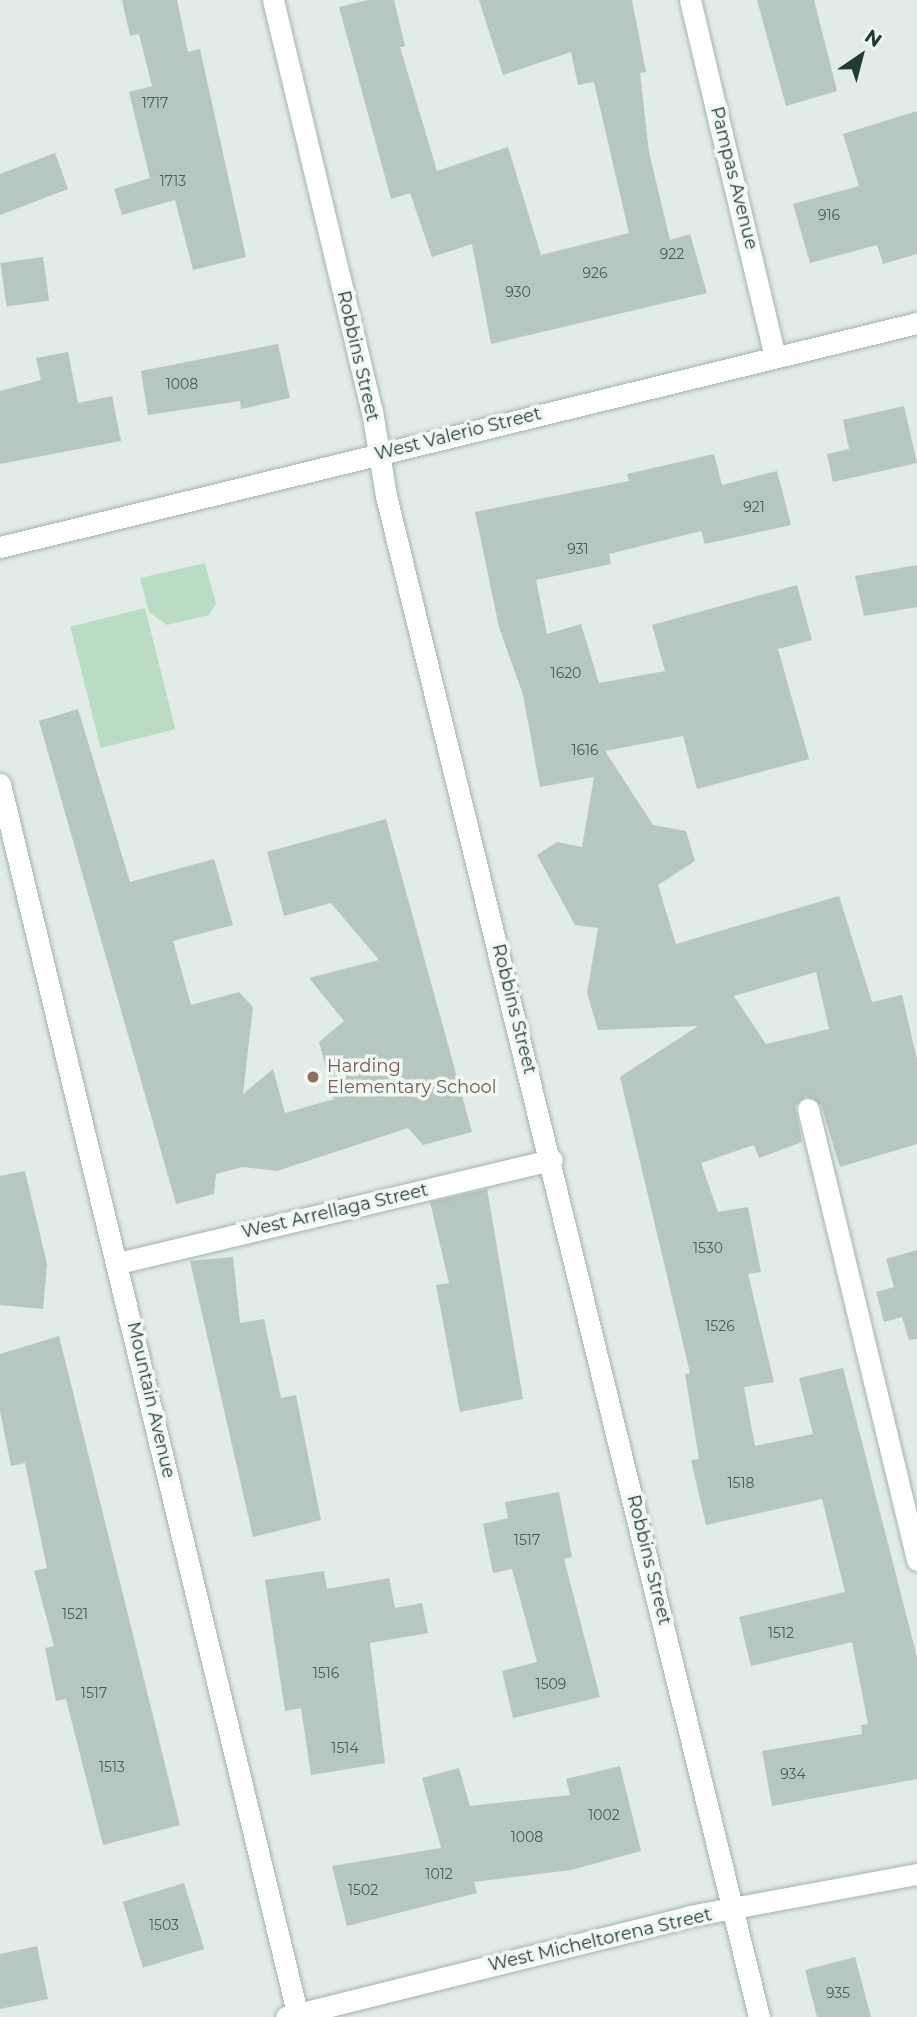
<!DOCTYPE html>
<html>
<head>
<meta charset="utf-8">
<style>
  body { margin:0 }
  #map { position:relative; width:917px; height:2017px; overflow:hidden; background:#e1ebe7; font-family:Montserrat,sans-serif }
  div>[style] { position:absolute }
  .green>* { inset:0; background:#badcc4; transform-origin:0 0 }
  .building>* { inset:0; background:#b6c6c0; transform-origin:0 0 }
  .roads { filter:drop-shadow(0 0 2px #a4b3ae) drop-shadow(0 0 2px #a4b3ae) }
  .minor>* { height:21px; margin:-10.5px; padding:0 10.5px; transform-origin:10.5px; border-radius:10.5px; background:#fff }
  .dots>* { width:19px; height:19px; translate:-50% -50%; box-sizing:border-box; border:4px solid #f1f8f4; border-radius:50% }
  span { translate:-50% -50%; white-space:nowrap; text-align:center; line-height:1.15; -webkit-text-stroke:7px #f1f8f4; paint-order:stroke }
  .number-label { font-size:14px; color:#475e58 }
  .number-label span { -webkit-text-stroke-width:0 }
  .street-label { font-size:18px; color:#223b35 }
  .education-label { font-size:18px; color:#785e54 }
  .left { translate:0 -50%; text-align:left }
  .north { position:absolute; left:826px; top:21px; width:70px; height:70px; -webkit-text-stroke:5px #f1f8f4; paint-order:stroke; rotate:35deg; font-size:19px; font-weight:700; line-height:28px; text-align:center; color:#223b35 }
  .north::after { content:''; display:block; margin:auto; width:24px; height:32px; background:#223b35; clip-path:polygon(50% 0,100% 100%,50% 72%,0 100%) }
</style>
</head>
<body>
<div id="map">
  <div class="green">
    <div style="clip-path:polygon(205px 563px,216px 604px,209px 615px,167px 625px,149px 612px,140px 578px)"></div>
    <div style="left:145px;top:608px;width:125px;height:77px;rotate:76deg"></div>
  </div>
  <div class="building">
    <div style="clip-path:polygon(122px 0,177px 0,188px 52px,200px 49px,246px 257px,193px 270px,175px 200px,122px 215px,114px 189px,150px 178px,129px 92px,152px 86px,139px 34px,130px 36px)"></div>
    <div style="clip-path:polygon(368px 0,394px 0,405px 46px,400px 47px,437px 171px,508px 147px,541px 255px,629px 233px,594px 82px,578px 85px,571px 52px,503px 75px,479px 0,632px 0,646px 72px,640px 73px,649px 152px,670px 240px,690px 234px,707px 293px,491px 344px,472px 244px,432px 257px,410px 193px,391px 199px,339px 7px)"></div>
    <div style="clip-path:polygon(757px 0,814px 0,837px 91px,786px 106px)"></div>
    <div style="clip-path:polygon(917px 111px,917px 254px,883px 264px,877px 245px,810px 263px,793px 204px,859px 186px,843px 134px)"></div>
    <div style="clip-path:polygon(55px 153px,68px 189px,0 215px,0 174px)"></div>
    <div style="left:43px;top:257px;width:44px;height:43px;rotate:82deg"></div>
    <div style="clip-path:polygon(278px 344px,290px 398px,241px 409px,240px 401px,148px 415px,141px 371px)"></div>
    <div style="clip-path:polygon(68px 352px,78px 403px,112px 396px,121px 441px,0 464px,0 391px,41px 380px,36px 358px)"></div>
    <div style="clip-path:polygon(904px 406px,917px 463px,833px 482px,827px 454px,849px 449px,843px 420px)"></div>
    <div style="clip-path:polygon(evenodd,714px 454px,722px 485px,777px 471px,791px 525px,705px 544px,701px 531px,609px 554px,611px 564px,536px 580px,547px 634px,581px 624px,599px 683px,665px 671px,652px 625px,797px 585px,812px 640px,778px 649px,809px 759px,697px 789px,683px 736px,605px 751px,653px 825px,686px 831px,695px 861px,658px 885px,676px 944px,839px 896px,872px 1002px,902px 995px,917px 1059px,917px 1144px,840px 1167px,821px 1105px,806px 1096px,795px 1106px,802px 1142px,759px 1158px,754px 1145px,701px 1163px,718px 1212px,748px 1207px,761px 1272px,748px 1274px,774px 1382px,744px 1387px,755px 1446px,813px 1434px,799px 1378px,843px 1368px,917px 1657px,917px 1779px,772px 1806px,762px 1751px,862px 1734px,861px 1725px,868px 1724px,852px 1642px,751px 1666px,739px 1617px,845px 1592px,822px 1499px,706px 1525px,691px 1460px,699px 1459px,685px 1374px,690px 1373px,620px 1077px,698px 1026px,598px 1030px,587px 993px,598px 928px,575px 925px,537px 855px,557px 842px,582px 847px,594px 777px,540px 787px,523px 695px,499px 627px,475px 512px,629px 481px,627px 474px,714px 454px,816px 972px,829px 1029px,766px 1044px,734px 996px,816px 972px)"></div>
    <div style="clip-path:polygon(917px 565px,917px 607px,864px 616px,855px 576px)"></div>
    <div style="clip-path:polygon(78px 709px,130px 882px,214px 859px,233px 925px,173px 941px,191px 1005px,239px 992px,253px 1007px,243px 1094px,273px 1069px,285px 1113px,334px 1099px,319px 1042px,344px 1021px,309px 978px,379px 960px,331px 903px,284px 916px,267px 852px,386px 819px,472px 1132px,423px 1145px,408px 1128px,277px 1171px,242px 1167px,216px 1174px,214px 1194px,176px 1204px,39px 721px)"></div>
    <div style="clip-path:polygon(25px 1171px,47px 1264px,43px 1309px,0 1305px,0 1176px)"></div>
    <div style="clip-path:polygon(487px 1189px,523px 1399px,460px 1412px,436px 1285px,449px 1283px,430px 1202px)"></div>
    <div style="clip-path:polygon(917px 1250px,917px 1339px,909px 1340px,902px 1317px,884px 1322px,876px 1292px,894px 1287px,886px 1259px)"></div>
    <div style="clip-path:polygon(233px 1257px,240px 1323px,264px 1319px,281px 1398px,296px 1395px,321px 1520px,253px 1537px,190px 1261px)"></div>
    <div style="clip-path:polygon(59px 1336px,180px 1825px,103px 1845px,66px 1699px,56px 1701px,45px 1648px,54px 1646px,34px 1571px,47px 1568px,25px 1463px,11px 1466px,0 1411px,0 1354px)"></div>
    <div style="clip-path:polygon(559px 1492px,572px 1557px,564px 1559px,600px 1697px,513px 1718px,502px 1671px,537px 1662px,512px 1569px,493px 1573px,483px 1524px,508px 1518px,505px 1502px)"></div>
    <div style="clip-path:polygon(324px 1571px,327px 1589px,389px 1578px,395px 1608px,422px 1603px,428px 1633px,370px 1643px,385px 1763px,311px 1775px,301px 1708px,285px 1711px,265px 1580px)"></div>
    <div style="clip-path:polygon(620px 1766px,641px 1851px,571px 1870px,474px 1882px,477px 1893px,347px 1926px,332px 1866px,441px 1848px,422px 1778px,459px 1768px,470px 1806px,570px 1795px,566px 1779px)"></div>
    <div style="left:184px;top:1883px;width:69px;height:64px;rotate:73deg"></div>
    <div style="clip-path:polygon(37px 1946px,48px 1999px,0 2009px,0 1954px)"></div>
    <div style="clip-path:polygon(855px 1957px,871px 2017px,817px 2017px,805px 1970px)"></div>
  </div>
  <div class="roads">
    <div class="minor">
      <div style="left:273px;top:0;width:423px;rotate:76.5deg"></div>
      <div style="left:372px;top:411px;width:86px;rotate:80.6deg"></div>
      <div style="left:386px;top:496px;width:1566px;rotate:76.22deg"></div>
      <div style="left:690px;top:0;width:366px;rotate:76.6deg"></div>
      <div style="left:0;top:547px;width:944px;rotate:-13.73deg"></div>
      <div style="left:0;top:784px;width:1269px;rotate:76.41deg"></div>
      <div style="left:808px;top:1109px;width:464px;rotate:76.4deg"></div>
      <div style="left:118px;top:1263px;width:446px;rotate:-13.4deg"></div>
      <div style="left:286px;top:2017px;width:416px;rotate:-14deg"></div>
      <div style="left:690px;top:1916px;width:231px;rotate:-10.5deg"></div>
    </div>
  </div>
  <div class="dots">
    <div style="left:313px;top:1077px;background:#8d6e63"></div>
  </div>
  <div class="number-label">
    <span style="left:155px;top:103px">1717</span>
    <span style="left:173px;top:181px">1713</span>
    <span style="left:829px;top:215px">916</span>
    <span style="left:672px;top:254px">922</span>
    <span style="left:595px;top:273px">926</span>
    <span style="left:518px;top:292px">930</span>
    <span style="left:182px;top:384px">1008</span>
    <span style="left:754px;top:507px">921</span>
    <span style="left:578px;top:549px">931</span>
    <span style="left:566px;top:673px">1620</span>
    <span style="left:585px;top:750px">1616</span>
    <span style="left:708px;top:1248px">1530</span>
    <span style="left:720px;top:1326px">1526</span>
    <span style="left:741px;top:1483px">1518</span>
    <span style="left:527px;top:1540px">1517</span>
    <span style="left:75px;top:1614px">1521</span>
    <span style="left:781px;top:1633px">1512</span>
    <span style="left:326px;top:1673px">1516</span>
    <span style="left:551px;top:1684px">1509</span>
    <span style="left:94px;top:1693px">1517</span>
    <span style="left:345px;top:1748px">1514</span>
    <span style="left:112px;top:1767px">1513</span>
    <span style="left:793px;top:1774px">934</span>
    <span style="left:604px;top:1815px">1002</span>
    <span style="left:527px;top:1837px">1008</span>
    <span style="left:439px;top:1874px">1012</span>
    <span style="left:363px;top:1890px">1502</span>
    <span style="left:164px;top:1925px">1503</span>
    <span style="left:838px;top:1993px">935</span>
  </div>
  <div class="street-label">
    <span style="left:734px;top:178px;rotate:76deg">Pampas Avenue</span>
    <span style="left:358px;top:356px;rotate:77deg">Robbins Street</span>
    <span style="left:458px;top:434px;rotate:-14deg">West Valerio Street</span>
    <span style="left:514px;top:1009px;rotate:76deg">Robbins Street</span>
    <span style="left:335px;top:1211px;rotate:-13deg">West Arrellaga Street</span>
    <span style="left:151px;top:1400px;rotate:77deg">Mountain Avenue</span>
    <span style="left:649px;top:1560px;rotate:76deg">Robbins Street</span>
    <span style="left:600px;top:1940px;rotate:-13deg">West Micheltorena Street</span>
  </div>
  <div class="education-label">
    <span class="left" style="left:327px;top:1077px">Harding<br>Elementary School</span>
  </div>
  <div class="north">N</div>
</div>
</body>
</html>
